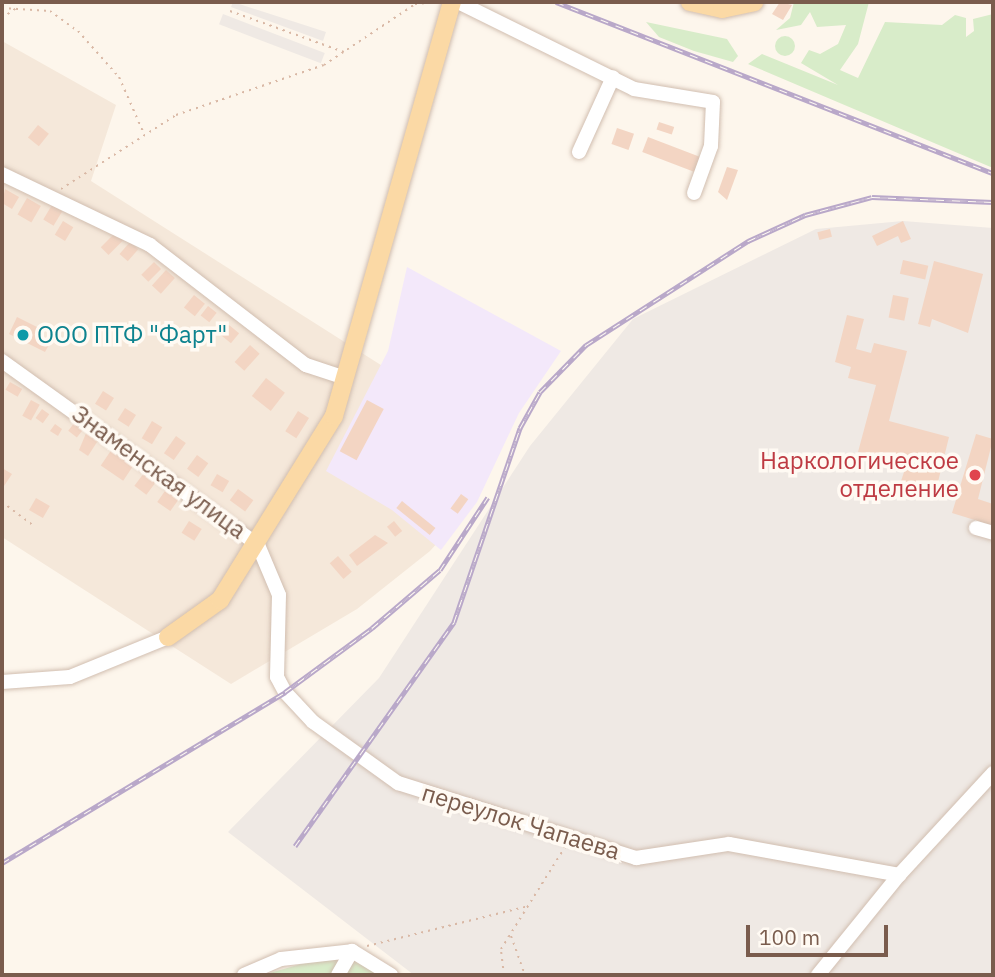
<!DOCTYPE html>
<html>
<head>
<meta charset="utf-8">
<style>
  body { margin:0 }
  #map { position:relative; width:995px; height:977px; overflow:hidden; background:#fdf6ec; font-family:"IBM Plex Sans",sans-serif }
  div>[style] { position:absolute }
  .residential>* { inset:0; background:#f5e8da }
  .industrial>* { inset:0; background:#efe9e4; transform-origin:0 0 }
  .education>* { inset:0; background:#f3e8fa }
  .green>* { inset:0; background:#d8ecc9 }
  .round { border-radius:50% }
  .building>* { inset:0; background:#f3d5c3; transform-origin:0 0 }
  .path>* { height:2px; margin-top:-1px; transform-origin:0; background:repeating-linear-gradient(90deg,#d9b8a5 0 2px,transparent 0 7px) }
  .roads { filter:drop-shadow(0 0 2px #d1beb0) drop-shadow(0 0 2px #d1beb0) }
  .minor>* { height:14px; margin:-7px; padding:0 7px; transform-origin:7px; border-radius:7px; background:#fff }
  .major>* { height:18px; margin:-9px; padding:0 9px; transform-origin:9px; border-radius:9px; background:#fbd9a5 }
  .rail>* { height:5px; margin-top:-2.5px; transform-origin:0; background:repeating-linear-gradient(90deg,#fffaf3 0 8px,#b9a8c9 0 16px); box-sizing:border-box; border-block:2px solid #b9a8c9 }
  .dots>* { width:19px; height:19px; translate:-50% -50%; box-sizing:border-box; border:4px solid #fffaf3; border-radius:50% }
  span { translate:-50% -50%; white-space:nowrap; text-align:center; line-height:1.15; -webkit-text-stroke:7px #fffaf3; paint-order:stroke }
  .culture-label { font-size:24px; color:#0d838f }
  .left { translate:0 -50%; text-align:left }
  .health-label { font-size:24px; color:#be3a42 }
  .right { translate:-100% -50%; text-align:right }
  .street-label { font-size:24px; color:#7a5c4d }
  .frame { position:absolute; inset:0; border:4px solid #7a5c4d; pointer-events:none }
  .scale { position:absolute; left:746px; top:925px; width:142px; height:32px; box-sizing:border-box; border:4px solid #7a5c4d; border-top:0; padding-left:9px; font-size:21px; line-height:24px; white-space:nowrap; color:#7a5c4d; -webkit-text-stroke:5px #fffaf3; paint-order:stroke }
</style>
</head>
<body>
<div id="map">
  <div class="residential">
    <div style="clip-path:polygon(2px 41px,116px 105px,91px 181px,499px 440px,475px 501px,430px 551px,357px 609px,231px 684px,2px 537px)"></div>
  </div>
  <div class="industrial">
    <div style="clip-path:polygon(233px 2px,326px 32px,323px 41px,231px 7px)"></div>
    <div style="left:223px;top:14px;width:109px;height:11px;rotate:21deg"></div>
    <div style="clip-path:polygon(903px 221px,993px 228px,993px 975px,414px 975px,228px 832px,379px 678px,530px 446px,633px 319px,816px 229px)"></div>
  </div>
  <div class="education">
    <div style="clip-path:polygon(407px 267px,561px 351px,519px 413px,477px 502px,441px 550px,392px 510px,326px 471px,388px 351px)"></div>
  </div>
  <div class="green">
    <div style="clip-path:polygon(794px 2px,869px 2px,858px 44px,840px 70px,858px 78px,885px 22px,942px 25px,955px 15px,966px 18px,966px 37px,974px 31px,973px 19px,993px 14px,993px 168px,748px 64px,762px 54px,838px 85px,801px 63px,809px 50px,820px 54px,838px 44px,846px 25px,817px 27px,810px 12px,801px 25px,776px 30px,790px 18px)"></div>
    <div style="clip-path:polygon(646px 22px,727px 39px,738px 56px,733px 62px,694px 51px,659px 37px)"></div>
    <div class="round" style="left:775px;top:36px;width:20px;height:20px"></div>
    <div style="clip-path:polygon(339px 953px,382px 975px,263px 975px)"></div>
  </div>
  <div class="building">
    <div style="clip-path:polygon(780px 2px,792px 5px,783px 20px,772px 14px)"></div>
    <div style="left:659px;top:122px;width:16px;height:8px;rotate:18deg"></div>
    <div style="left:38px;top:125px;width:14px;height:16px;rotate:39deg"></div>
    <div style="left:617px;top:128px;width:18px;height:17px;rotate:19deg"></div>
    <div style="left:648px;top:137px;width:56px;height:16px;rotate:21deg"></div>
    <div style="clip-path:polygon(727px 167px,738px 170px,727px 200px,718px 192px)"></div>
    <div style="clip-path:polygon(5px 189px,19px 197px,12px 209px,2px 203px)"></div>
    <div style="left:27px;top:198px;width:16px;height:19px;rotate:30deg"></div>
    <div style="left:52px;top:205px;width:12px;height:17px;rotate:31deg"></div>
    <div style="left:63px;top:221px;width:12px;height:16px;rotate:31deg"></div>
    <div style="clip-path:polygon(903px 221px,911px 239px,901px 243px,898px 236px,877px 246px,872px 236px)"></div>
    <div style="left:830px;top:229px;width:8px;height:13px;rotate:76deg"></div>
    <div style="left:117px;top:231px;width:11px;height:23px;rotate:45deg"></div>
    <div style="left:130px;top:242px;width:11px;height:16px;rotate:41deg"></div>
    <div style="left:903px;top:260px;width:26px;height:14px;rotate:13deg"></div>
    <div style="clip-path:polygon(934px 261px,983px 274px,968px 333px,932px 319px,930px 327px,918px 324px)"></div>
    <div style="left:154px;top:262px;width:10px;height:18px;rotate:45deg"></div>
    <div style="left:166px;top:270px;width:12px;height:21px;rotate:42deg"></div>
    <div style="left:194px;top:295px;width:14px;height:16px;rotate:39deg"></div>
    <div style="left:893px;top:295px;width:16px;height:23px;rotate:11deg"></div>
    <div style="left:208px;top:306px;width:11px;height:12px;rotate:38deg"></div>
    <div style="clip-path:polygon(847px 315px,864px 319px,856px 349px,871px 353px,874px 343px,907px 351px,889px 421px,949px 437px,936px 490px,901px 481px,904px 472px,884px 466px,886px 459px,858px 452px,876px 385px,848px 378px,851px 367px,835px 362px)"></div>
    <div style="clip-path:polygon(17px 317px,39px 328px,35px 336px,50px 343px,45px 352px,9px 334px)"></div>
    <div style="left:229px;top:325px;width:13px;height:13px;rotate:39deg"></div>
    <div style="left:250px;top:345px;width:13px;height:23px;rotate:42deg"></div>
    <div style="left:266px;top:378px;width:24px;height:23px;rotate:38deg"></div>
    <div style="left:10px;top:382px;width:14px;height:9px;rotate:30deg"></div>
    <div style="left:103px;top:391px;width:13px;height:15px;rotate:32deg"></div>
    <div style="left:31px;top:400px;width:10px;height:18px;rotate:29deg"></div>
    <div style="left:367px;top:400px;width:19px;height:58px;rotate:28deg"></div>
    <div style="left:125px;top:408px;width:13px;height:14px;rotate:32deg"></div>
    <div style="left:42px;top:409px;width:9px;height:11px;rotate:36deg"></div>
    <div style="left:298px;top:411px;width:13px;height:24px;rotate:32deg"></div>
    <div style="left:152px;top:421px;width:12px;height:20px;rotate:31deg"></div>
    <div style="left:75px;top:422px;width:11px;height:11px;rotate:38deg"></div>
    <div style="clip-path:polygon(55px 424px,62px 429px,58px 436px,50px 431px)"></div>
    <div style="clip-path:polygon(87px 431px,99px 439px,88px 456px,79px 450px)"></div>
    <div style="clip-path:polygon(976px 434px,993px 439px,978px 499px,993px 504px,991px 525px,952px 513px)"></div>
    <div style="left:176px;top:436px;width:12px;height:21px;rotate:35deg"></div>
    <div style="left:112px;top:449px;width:27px;height:20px;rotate:34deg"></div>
    <div style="left:197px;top:455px;width:14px;height:17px;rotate:36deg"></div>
    <div style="clip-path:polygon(2px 468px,12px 474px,4px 486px,2px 485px)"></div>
    <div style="left:144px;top:473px;width:15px;height:16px;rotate:37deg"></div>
    <div style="left:217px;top:474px;width:14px;height:13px;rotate:30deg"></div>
    <div style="left:167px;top:488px;width:16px;height:17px;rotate:35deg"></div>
    <div style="left:238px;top:489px;width:19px;height:14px;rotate:36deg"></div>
    <div style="left:461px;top:494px;width:9px;height:18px;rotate:36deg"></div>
    <div style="left:36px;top:498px;width:16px;height:14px;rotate:30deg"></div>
    <div style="left:402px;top:501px;width:43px;height:9px;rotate:39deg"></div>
    <div style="left:189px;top:521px;width:15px;height:14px;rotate:32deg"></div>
    <div style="left:394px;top:521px;width:13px;height:9px;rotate:51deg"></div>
    <div style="clip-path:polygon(375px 535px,388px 543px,357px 566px,349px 555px)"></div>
    <div style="left:338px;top:556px;width:21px;height:11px;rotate:49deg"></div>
  </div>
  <div class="path">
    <div style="left:2px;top:8px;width:48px;rotate:3.6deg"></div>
    <div style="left:50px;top:11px;width:34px;rotate:36deg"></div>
    <div style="left:78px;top:31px;width:62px;rotate:48.3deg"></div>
    <div style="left:119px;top:77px;width:62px;rotate:66.3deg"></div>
    <div style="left:230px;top:11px;width:121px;rotate:19.8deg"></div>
    <div style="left:2px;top:18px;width:21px;rotate:-35deg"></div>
    <div style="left:61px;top:189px;width:137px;rotate:-32.8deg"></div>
    <div style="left:176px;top:115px;width:156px;rotate:-18.7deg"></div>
    <div style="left:324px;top:65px;width:110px;rotate:-33.8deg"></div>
    <div style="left:415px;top:4px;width:21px;rotate:-5deg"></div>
    <div style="left:2px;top:502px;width:40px;rotate:37deg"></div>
    <div style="left:511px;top:936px;width:41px;rotate:70.3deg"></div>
    <div style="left:367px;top:946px;width:167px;rotate:-13.9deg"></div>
    <div style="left:504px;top:975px;width:26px;rotate:-97deg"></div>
    <div style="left:501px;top:949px;width:120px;rotate:-57.9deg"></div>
  </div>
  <div class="roads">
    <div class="minor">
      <div style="left:458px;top:2px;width:196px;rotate:26.3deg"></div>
      <div style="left:634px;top:89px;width:80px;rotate:9.3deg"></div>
      <div style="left:713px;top:102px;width:44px;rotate:92.6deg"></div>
      <div style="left:711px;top:146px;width:50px;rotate:109.9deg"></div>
      <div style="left:579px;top:152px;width:82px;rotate:-65.6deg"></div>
      <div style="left:2px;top:174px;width:164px;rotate:25.6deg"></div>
      <div style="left:150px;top:245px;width:197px;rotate:37.6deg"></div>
      <div style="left:306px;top:365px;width:41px;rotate:18.4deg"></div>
      <div style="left:2px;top:361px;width:315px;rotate:35.7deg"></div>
      <div style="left:258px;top:545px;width:54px;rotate:67.2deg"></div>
      <div style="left:279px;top:595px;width:82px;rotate:91.4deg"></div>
      <div style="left:277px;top:677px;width:17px;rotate:62deg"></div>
      <div style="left:285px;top:692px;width:41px;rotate:47deg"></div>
      <div style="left:313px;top:722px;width:105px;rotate:35.7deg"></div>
      <div style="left:398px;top:783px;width:250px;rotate:17.5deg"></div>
      <div style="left:636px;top:858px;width:94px;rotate:-8.6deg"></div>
      <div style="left:729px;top:844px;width:173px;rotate:10.3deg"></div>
      <div style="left:899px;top:875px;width:139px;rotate:-47.3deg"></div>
      <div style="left:976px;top:528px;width:18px;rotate:16deg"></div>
      <div style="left:2px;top:682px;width:68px;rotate:-4.2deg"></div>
      <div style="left:70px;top:677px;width:106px;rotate:-22.2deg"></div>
      <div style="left:244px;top:975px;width:40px;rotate:-23.4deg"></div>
      <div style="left:281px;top:959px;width:71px;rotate:-6.4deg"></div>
      <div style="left:352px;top:951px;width:46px;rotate:31.6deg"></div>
      <div style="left:338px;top:975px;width:28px;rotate:-60deg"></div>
      <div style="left:818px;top:975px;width:129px;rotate:-51deg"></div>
    </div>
    <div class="major">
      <div style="left:690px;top:2px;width:33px;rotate:12deg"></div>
      <div style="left:722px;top:9px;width:33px;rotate:-12deg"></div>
      <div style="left:168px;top:637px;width:64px;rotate:-35.4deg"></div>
      <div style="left:220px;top:600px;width:216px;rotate:-58.2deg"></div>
      <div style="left:334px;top:416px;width:430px;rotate:-74.1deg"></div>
    </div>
  </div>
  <div class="rail">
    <div style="left:556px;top:2px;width:469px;rotate:21.4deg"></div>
    <div style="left:295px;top:846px;width:275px;rotate:-54.6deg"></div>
    <div style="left:454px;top:622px;width:205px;rotate:-71.2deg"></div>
    <div style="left:520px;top:428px;width:41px;rotate:-60.9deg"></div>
    <div style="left:540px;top:392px;width:66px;rotate:-45.6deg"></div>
    <div style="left:586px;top:345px;width:193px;rotate:-32.7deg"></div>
    <div style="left:748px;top:241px;width:63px;rotate:-24.5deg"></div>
    <div style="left:805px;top:215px;width:69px;rotate:-15deg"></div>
    <div style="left:872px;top:197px;width:121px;rotate:2.4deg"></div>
    <div style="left:2px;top:863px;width:331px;rotate:-31.1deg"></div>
    <div style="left:285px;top:692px;width:108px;rotate:-36.3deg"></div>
    <div style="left:372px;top:628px;width:89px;rotate:-40.5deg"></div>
    <div style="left:440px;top:570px;width:87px;rotate:-56.7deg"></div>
  </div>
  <div class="dots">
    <div style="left:23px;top:335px;background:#0f9aa8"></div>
    <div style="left:975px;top:475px;background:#e0444e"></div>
  </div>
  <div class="culture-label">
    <span class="left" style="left:37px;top:335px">ООО ПТФ "Фарт"</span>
  </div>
  <div class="health-label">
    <span class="right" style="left:959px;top:475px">Наркологическое<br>отделение</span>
  </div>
  <div class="street-label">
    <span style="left:159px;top:472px;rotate:36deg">Знаменская улица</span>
    <span style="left:521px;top:822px;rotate:17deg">переулок Чапаева</span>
  </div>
  <div class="frame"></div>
  <div class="scale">100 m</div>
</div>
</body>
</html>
